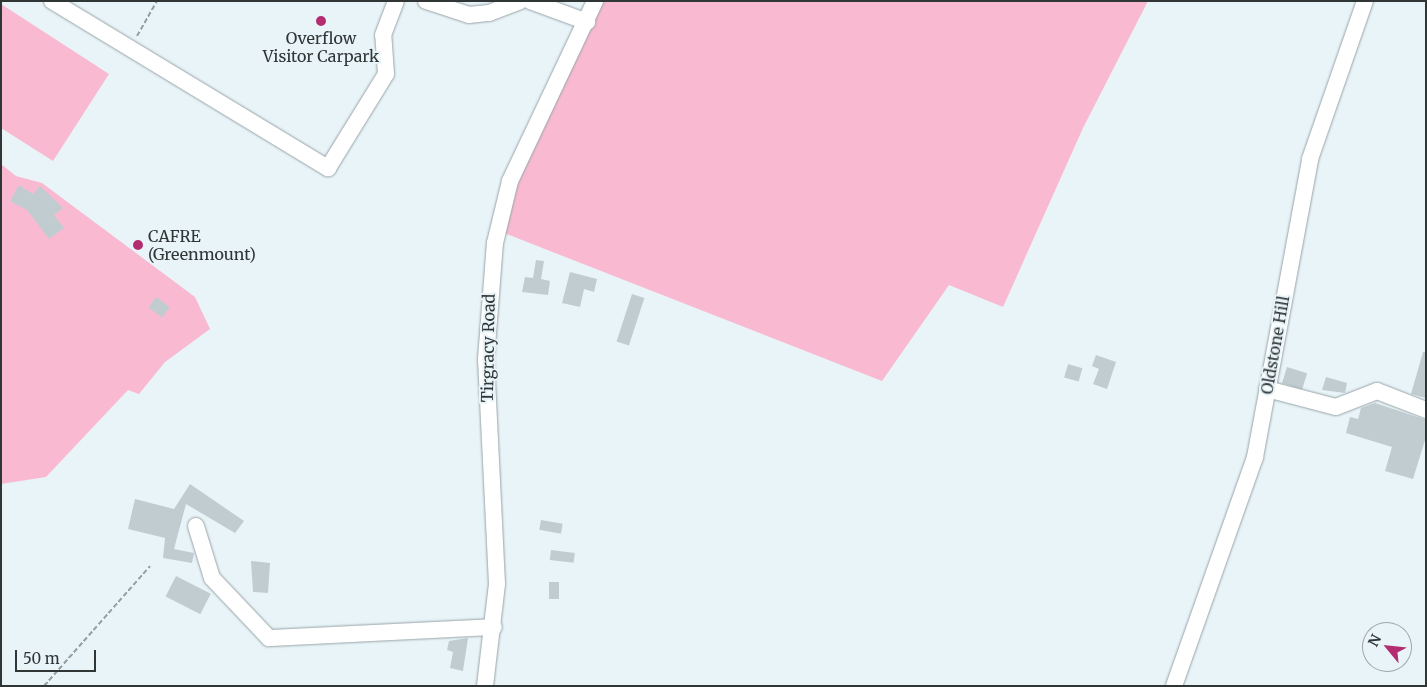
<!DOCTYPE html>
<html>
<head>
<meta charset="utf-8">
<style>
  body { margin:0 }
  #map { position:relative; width:1427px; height:687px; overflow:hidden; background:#e8f4f8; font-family:Merriweather,serif }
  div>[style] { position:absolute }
  .green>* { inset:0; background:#f9bad1 }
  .building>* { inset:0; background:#c1ccd1; transform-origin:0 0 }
  .path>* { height:2px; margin-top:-1px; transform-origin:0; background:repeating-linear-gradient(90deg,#959ea1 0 5px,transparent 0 7.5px) }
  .roads { filter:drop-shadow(0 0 1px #99a4a8) drop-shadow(0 0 1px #99a4a8) }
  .minor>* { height:16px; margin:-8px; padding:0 8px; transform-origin:8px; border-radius:8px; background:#fff }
  .dots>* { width:14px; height:14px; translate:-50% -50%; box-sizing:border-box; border:2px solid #e8f4f8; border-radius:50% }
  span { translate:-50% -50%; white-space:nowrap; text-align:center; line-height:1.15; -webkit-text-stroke:4px #e8f4f8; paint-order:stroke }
  .poi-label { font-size:16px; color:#303536 }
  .left { translate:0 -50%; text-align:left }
  .street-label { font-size:16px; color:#303536 }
  .frame { position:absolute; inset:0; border:2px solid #303536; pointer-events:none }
  .north { position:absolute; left:1362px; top:622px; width:50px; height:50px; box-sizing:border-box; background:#e8f4f8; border:1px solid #9ea8aa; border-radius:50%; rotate:298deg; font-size:14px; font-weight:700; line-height:20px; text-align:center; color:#303536 }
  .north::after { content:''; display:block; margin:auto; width:18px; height:22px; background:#b32c6f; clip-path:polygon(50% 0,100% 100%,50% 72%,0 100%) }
  .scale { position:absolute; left:15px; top:650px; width:81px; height:22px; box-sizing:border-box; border:2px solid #303536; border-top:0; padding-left:6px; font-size:15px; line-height:18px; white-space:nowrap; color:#303536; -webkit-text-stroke:4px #e8f4f8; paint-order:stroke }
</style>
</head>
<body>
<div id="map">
  <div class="green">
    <div style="clip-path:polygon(603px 1px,1148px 1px,1083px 128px,1003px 307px,949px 285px,882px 381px,504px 233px,512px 190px)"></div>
    <div style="clip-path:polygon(1px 4px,109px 74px,53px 161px,1px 128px)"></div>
    <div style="clip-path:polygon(1px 164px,16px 176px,42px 183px,195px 297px,210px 329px,165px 362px,139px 394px,128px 390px,46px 477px,1px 484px)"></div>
  </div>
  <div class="building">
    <div style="clip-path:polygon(19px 185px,33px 194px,40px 186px,63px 208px,54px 215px,64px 228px,49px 239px,27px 210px,10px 201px)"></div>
    <div style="clip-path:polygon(536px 260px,544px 261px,541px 279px,550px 281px,548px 295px,522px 292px,525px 277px,533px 278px)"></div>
    <div style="clip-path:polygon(570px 272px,597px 279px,594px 292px,584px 289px,580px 307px,562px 303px)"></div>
    <div style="left:632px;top:294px;width:13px;height:50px;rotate:18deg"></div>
    <div style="left:156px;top:297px;width:17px;height:13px;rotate:36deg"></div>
    <div style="clip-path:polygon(1423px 352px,1426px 352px,1426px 398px,1411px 394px)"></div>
    <div style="clip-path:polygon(1096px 355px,1116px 362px,1107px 389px,1093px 384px,1099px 369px,1092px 366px)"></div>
    <div style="left:1068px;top:364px;width:15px;height:14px;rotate:16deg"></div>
    <div style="left:1287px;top:367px;width:21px;height:17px;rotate:17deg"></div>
    <div style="clip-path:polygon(1326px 377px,1347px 383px,1345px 393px,1322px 390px)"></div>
    <div style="clip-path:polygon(1375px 403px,1426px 420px,1426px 437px,1413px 479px,1385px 471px,1392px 447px,1346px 433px,1350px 417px,1358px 419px,1361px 408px)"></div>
    <div style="clip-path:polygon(190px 484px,244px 521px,235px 533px,186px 504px,174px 549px,194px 553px,192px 563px,163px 558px,165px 538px,128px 529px,135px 499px,174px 509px)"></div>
    <div style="left:541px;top:520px;width:22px;height:10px;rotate:10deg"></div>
    <div style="left:551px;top:550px;width:24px;height:10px;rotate:7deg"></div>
    <div style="clip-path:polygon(251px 561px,270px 563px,268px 593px,253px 592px)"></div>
    <div style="left:176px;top:576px;width:39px;height:23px;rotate:27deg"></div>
    <div style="left:549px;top:582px;width:10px;height:17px"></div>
    <div style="clip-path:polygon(468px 638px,463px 671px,450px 668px,453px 652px,447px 650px,449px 641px)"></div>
  </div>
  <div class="path">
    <div style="left:137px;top:36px;width:40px;rotate:-60.3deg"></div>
    <div style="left:44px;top:686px;width:160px;rotate:-48.5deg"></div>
  </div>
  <div class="roads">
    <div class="minor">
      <div style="left:52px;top:1px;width:323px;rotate:31.2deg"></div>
      <div style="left:328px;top:168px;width:110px;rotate:-58.3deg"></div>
      <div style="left:386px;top:74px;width:39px;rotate:-94deg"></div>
      <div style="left:383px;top:35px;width:36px;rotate:-69deg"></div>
      <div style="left:426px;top:1px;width:45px;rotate:18deg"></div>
      <div style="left:469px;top:15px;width:20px;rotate:-6deg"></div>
      <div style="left:489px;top:13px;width:33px;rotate:-21deg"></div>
      <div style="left:530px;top:1px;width:61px;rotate:20.2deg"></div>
      <div style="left:1267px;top:389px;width:71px;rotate:14.6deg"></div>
      <div style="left:1336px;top:407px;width:44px;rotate:-21.3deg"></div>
      <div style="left:1377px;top:391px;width:53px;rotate:21.2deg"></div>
      <div style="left:196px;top:526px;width:54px;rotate:72.9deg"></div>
      <div style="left:212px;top:578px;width:83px;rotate:46.5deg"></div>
      <div style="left:269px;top:638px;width:225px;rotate:-2.8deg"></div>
      <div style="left:485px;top:686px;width:103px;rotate:-83.3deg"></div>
      <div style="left:497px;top:584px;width:225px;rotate:-92.8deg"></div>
      <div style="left:486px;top:359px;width:116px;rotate:-85.6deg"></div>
      <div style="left:495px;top:243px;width:64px;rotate:-76.4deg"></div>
      <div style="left:510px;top:181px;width:199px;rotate:-64.7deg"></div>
      <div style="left:1174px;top:686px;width:243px;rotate:-70.5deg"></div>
      <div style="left:1255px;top:457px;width:303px;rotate:-79.5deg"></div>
      <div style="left:1310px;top:159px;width:167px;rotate:-70.8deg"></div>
    </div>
  </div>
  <div class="dots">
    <div style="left:321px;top:21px;background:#b32c6f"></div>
    <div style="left:138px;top:245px;background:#b32c6f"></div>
  </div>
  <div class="poi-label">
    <span style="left:321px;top:47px">Overflow<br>Visitor Carpark</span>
    <span class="left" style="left:148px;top:245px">CAFRE<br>(Greenmount)</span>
  </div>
  <div class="street-label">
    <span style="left:1275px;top:345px;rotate:-80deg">Oldstone Hill</span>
    <span style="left:488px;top:348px;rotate:-89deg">Tirgracy Road</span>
  </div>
  <div class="frame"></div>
  <div class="north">N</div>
  <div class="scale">50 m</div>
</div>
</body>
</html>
